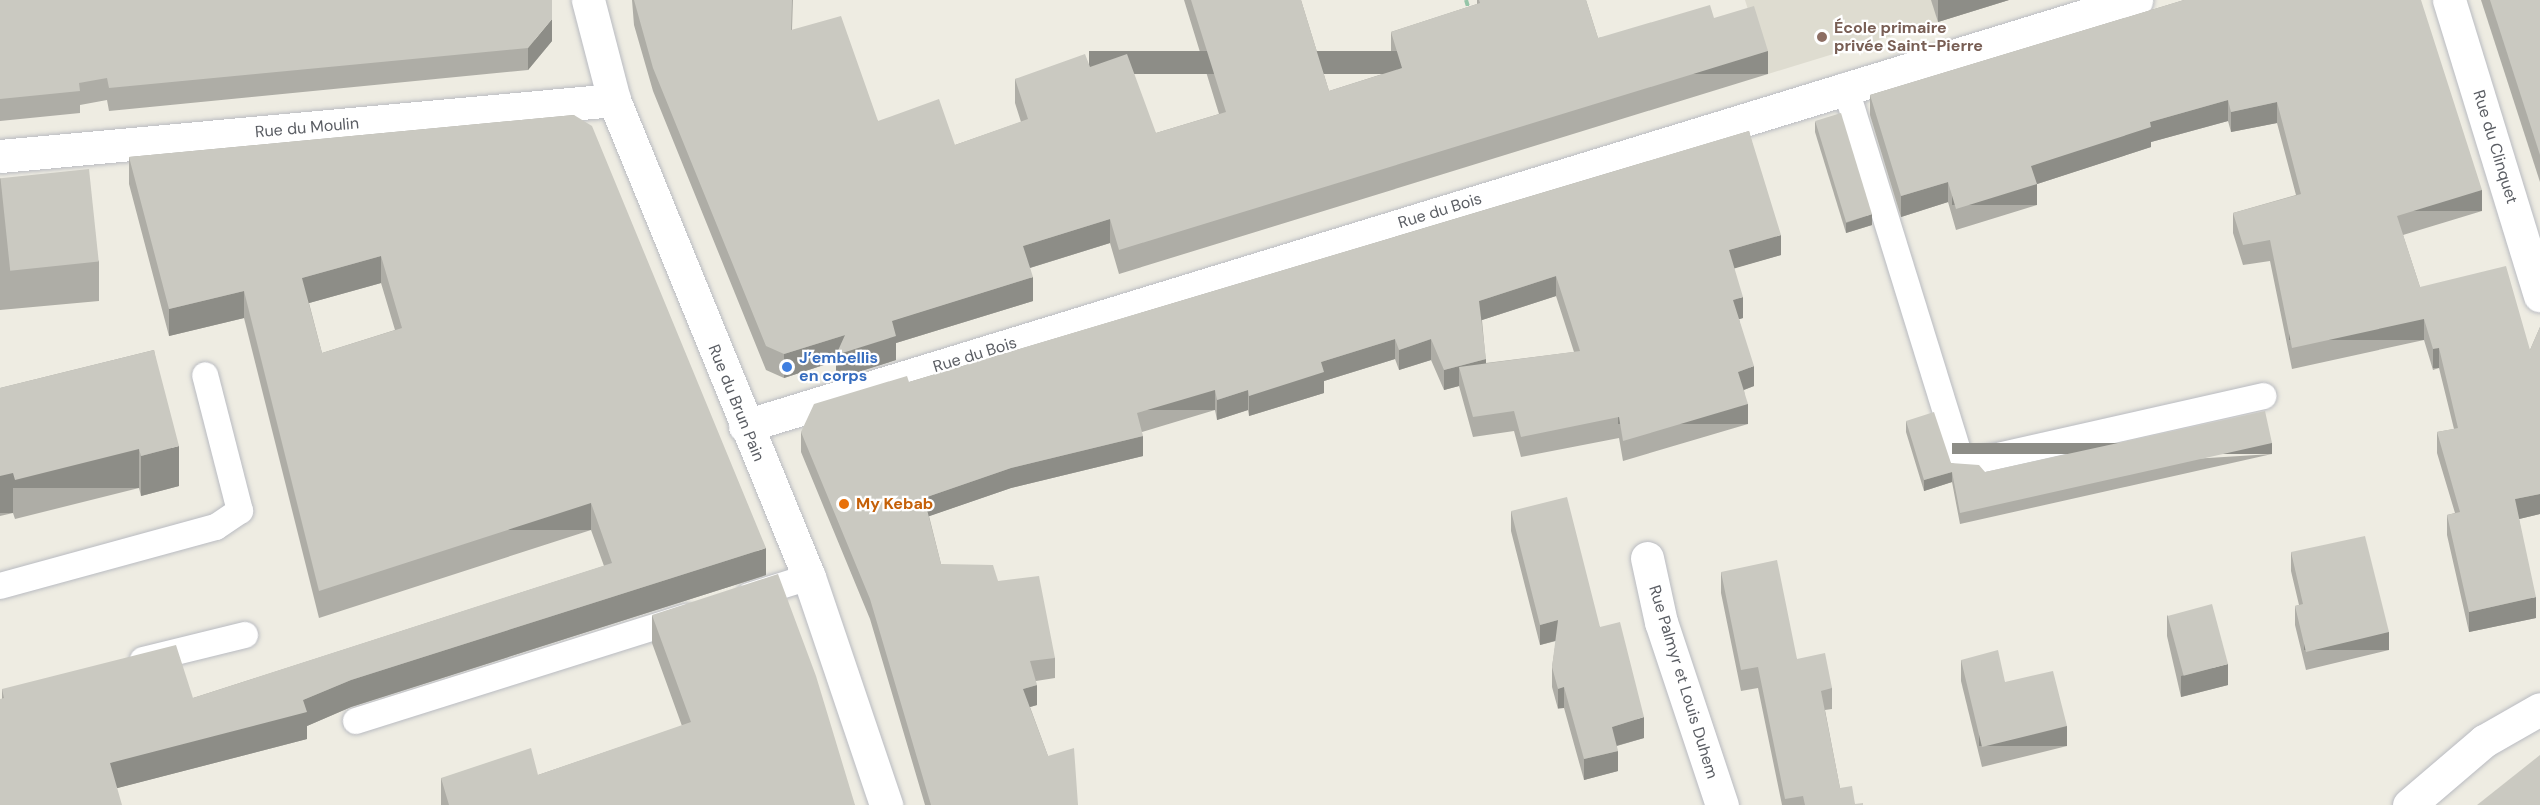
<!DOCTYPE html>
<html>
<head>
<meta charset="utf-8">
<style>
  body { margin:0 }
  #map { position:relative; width:2540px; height:805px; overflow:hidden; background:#eeece2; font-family:"DM Sans",sans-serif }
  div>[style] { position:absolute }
  .education>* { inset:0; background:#dedcd0 }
  .path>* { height:4px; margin-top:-2px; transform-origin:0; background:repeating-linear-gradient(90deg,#95c5a8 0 6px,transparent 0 9px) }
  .roads { filter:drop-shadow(0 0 2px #b9bbc1) drop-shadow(0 0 2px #b9bbc1) }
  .service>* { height:26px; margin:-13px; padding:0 13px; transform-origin:13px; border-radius:13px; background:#fff }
  .minor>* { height:33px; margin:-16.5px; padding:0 16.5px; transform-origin:16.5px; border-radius:16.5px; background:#fff }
  .tertiary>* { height:33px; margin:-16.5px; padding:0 16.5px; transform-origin:16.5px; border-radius:16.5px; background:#fff }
  .secondary>* { height:33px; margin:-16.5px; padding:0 16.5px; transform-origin:16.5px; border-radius:16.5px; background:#fff }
  .wall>* { inset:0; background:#aeada6 }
  .shaded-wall>* { inset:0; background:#8d8d87; transform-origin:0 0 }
  .building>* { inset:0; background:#cac9c1; transform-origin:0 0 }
  .dots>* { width:16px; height:16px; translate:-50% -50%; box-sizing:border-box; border:3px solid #fff; border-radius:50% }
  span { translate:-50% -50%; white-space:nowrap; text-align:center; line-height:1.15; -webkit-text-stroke:4.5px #fff; paint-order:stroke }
  .education-label { font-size:16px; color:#785e54; font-weight:700 }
  .left { translate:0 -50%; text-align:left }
  .street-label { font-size:16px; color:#5a5d63 }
  .shop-label { font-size:16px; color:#366cbe; font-weight:700 }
  .food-label { font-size:16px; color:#c56008; font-weight:700 }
</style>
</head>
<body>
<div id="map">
  <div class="education">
    <div style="clip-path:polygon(1745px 0,2009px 0,1768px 74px)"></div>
  </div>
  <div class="path">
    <div style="left:1466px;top:0;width:10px;rotate:73deg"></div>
  </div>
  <div class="roads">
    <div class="service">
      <div style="left:1845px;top:86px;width:396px;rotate:72.8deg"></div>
      <div style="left:1962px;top:464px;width:309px;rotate:-12.7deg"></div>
      <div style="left:0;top:586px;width:224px;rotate:-15.3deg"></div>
      <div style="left:216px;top:527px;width:29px;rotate:-34deg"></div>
      <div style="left:240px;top:511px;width:140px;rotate:-104.4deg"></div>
      <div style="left:749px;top:596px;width:63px;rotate:-17.6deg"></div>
      <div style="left:143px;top:660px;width:105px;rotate:-13.8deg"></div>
      <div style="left:356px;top:721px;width:346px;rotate:-17.5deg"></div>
    </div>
    <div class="minor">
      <div style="left:0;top:156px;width:617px;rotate:-5.21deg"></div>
      <div style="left:745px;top:426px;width:1455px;rotate:-17.03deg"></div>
      <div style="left:1647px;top:558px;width:66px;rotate:77.7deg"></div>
      <div style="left:1661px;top:622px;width:193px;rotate:71.6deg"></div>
      <div style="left:2409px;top:805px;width:99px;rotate:-40.5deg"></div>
      <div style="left:2484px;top:741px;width:64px;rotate:-29.7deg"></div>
    </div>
    <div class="tertiary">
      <div style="left:2449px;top:0;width:309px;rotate:72.9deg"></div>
    </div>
    <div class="secondary">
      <div style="left:588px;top:0;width:103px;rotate:75.4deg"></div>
      <div style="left:614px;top:100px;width:515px;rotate:67.77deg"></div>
      <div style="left:809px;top:577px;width:241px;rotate:71.3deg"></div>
    </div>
  </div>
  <div class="wall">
    <div style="clip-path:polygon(0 0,552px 41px,528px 70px,109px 111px,107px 100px,80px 105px,80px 113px,0 121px)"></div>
    <div style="clip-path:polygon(632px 0,793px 0,792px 30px,878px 121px,955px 145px,1021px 122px,1015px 103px,1015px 79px,1090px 67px,1156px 133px,1219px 114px,1184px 0,1301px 0,1329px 91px,1395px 70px,1391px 56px,1391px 32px,1477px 4px,1477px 0,1586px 0,1598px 38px,1714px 18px,1768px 74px,1119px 274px,1110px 243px,1030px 268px,1033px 301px,896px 343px,896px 360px,836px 379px,836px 361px,784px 378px,766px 370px,653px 91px,634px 25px)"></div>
    <div style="clip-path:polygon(1931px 0,2009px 0,1938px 22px)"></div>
    <div style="clip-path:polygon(2184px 0,2482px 211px,2403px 235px,2420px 287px,2530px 350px,2540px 327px,2540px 514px,2519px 519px,2536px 618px,2469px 632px,2447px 535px,2447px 515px,2455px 513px,2437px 453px,2437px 432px,2454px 429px,2439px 368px,2433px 370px,2424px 340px,2292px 369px,2270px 261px,2243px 265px,2233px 233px,2233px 213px,2296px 195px,2277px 123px,2231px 132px,2228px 121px,2151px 142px,2151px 147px,2037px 184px,2037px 205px,1956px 230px,1948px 202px,1901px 217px,1870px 115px,1870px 95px)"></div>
    <div style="clip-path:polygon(2481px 0,2540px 0,2540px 182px)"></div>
    <div style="clip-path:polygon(evenodd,574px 115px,766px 575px,351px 707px,307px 726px,307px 739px,117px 788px,2px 699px,2px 689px,193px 698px,604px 566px,591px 530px,319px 618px,244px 318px,169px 336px,129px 184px,129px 157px,574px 115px,381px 283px,395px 330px,322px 353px,309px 303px,381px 283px)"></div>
    <div style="clip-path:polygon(1815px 121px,1872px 225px,1846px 233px,1815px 132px)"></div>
    <div style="clip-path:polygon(evenodd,1749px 131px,1781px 255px,1734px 268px,1743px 318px,1739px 319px,1754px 386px,1744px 390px,1748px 424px,1623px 461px,1619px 438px,1521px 457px,1514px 431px,1473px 437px,1459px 386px,1444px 390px,1431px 360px,1399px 370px,1395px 359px,1324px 381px,1324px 393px,1249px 416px,1248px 410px,1217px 420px,1215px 410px,1142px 432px,1143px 456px,1011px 488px,929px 516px,941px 564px,998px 581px,1055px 658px,1055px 678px,1036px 681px,1037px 705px,1030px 707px,1048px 756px,1078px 805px,925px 805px,870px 619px,801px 452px,801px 432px,909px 382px,1749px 131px,1556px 296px,1574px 352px,1486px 363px,1482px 320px,1556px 296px)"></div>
    <div style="clip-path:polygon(0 178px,99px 261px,99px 301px,0 310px)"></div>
    <div style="clip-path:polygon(154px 350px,179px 486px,141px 496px,139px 488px,15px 519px,13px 513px,0 516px,0 388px)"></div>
    <div style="clip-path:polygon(1906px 421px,1951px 463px,1985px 472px,2272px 454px,1960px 524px,1952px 482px,1924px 491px,1906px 432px)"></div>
    <div style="clip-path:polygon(1511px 511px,1600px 627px,1644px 738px,1617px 746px,1618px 771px,1584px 780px,1564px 708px,1558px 709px,1552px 687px,1552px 667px,1556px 641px,1540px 645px,1511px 531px)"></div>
    <div style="clip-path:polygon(2291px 552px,2389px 650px,2306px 670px,2295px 625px,2295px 606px,2299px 605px,2291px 571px)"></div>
    <div style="clip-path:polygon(1721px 572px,1797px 659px,1832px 688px,1832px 709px,1825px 710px,1840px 788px,1855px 804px,1863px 805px,1782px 805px,1758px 688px,1741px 691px,1721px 593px)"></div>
    <div style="clip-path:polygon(652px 615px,855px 805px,441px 805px,441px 778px,538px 775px,682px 726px,652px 643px)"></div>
    <div style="clip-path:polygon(2167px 615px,2228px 685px,2181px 697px,2167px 636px)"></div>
    <div style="clip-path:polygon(1961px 660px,2005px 682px,2067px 746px,1982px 767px,1961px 681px)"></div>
  </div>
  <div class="shaded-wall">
    <div style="clip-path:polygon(1938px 0,2009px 0,1938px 22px)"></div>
    <div style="clip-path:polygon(552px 19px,552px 41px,528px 70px,528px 48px)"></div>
    <div style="left:1768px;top:51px;width:23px;height:679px;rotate:90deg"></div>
    <div style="clip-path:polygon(2228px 100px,2228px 121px,2151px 142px,2151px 147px,2031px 186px,2031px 166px,2150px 122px)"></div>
    <div style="clip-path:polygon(2277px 102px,2277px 123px,2231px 132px,2231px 112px)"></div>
    <div style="clip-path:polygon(1948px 182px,1948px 202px,1901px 217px,1901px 196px)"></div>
    <div style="left:2037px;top:184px;width:21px;height:85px;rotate:90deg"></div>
    <div style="left:2482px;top:190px;width:21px;height:89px;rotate:90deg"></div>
    <div style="clip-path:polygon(1872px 214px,1872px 225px,1846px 233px,1846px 223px)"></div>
    <div style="clip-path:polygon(1110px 219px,1110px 243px,1023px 270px,1023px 246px)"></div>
    <div style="clip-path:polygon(1781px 235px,1781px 255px,1729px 270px,1729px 250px)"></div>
    <div style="clip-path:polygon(381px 256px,381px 283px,302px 305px,302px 278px)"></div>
    <div style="clip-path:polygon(1556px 276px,1556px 296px,1479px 321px,1479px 301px)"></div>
    <div style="clip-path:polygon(1033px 277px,1033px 301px,896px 343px,896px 360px,836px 379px,836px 361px,784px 378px,784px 354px)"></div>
    <div style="clip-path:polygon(244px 291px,244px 318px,169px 336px,169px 309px)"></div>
    <div style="clip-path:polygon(1743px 297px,1743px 318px,1733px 321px,1733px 300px)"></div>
    <div style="left:2424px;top:319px;width:21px;height:135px;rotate:90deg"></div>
    <div style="clip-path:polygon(1395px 339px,1395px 359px,1324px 381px,1324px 393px,1249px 416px,1249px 396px,1321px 362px)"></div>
    <div style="clip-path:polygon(1431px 339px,1431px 360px,1399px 370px,1399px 350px)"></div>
    <div style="left:2439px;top:348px;width:20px;height:6px;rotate:90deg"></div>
    <div style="clip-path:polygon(1486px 359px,1486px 380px,1459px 367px,1459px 386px,1444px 390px,1444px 370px)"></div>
    <div style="clip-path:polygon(1754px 366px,1754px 386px,1738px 392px,1738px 372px)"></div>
    <div style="left:1215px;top:390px;width:20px;height:81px;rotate:90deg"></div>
    <div style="clip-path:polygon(1248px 390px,1248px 410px,1217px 420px,1217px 400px)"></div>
    <div style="left:1748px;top:404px;width:20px;height:130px;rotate:90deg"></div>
    <div style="clip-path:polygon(1143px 436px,1143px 456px,1011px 488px,924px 518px,924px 498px,1011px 468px)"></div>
    <div style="left:2272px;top:443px;width:11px;height:320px;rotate:90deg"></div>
    <div style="clip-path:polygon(179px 446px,179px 486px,141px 496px,141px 456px)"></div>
    <div style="left:139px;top:449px;width:39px;height:128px;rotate:90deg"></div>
    <div style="clip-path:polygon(1952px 472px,1952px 482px,1924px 491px,1924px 480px)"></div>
    <div style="left:13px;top:473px;width:40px;height:13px;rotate:90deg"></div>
    <div style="clip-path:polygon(2540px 494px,2540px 514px,2515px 520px,2515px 499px)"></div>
    <div style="left:591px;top:503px;width:27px;height:286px;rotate:90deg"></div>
    <div style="clip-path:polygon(766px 548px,766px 575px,351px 707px,307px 726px,307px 739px,110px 790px,110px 763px,303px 700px,351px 680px)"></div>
    <div style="clip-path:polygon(2536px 597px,2536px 618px,2469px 632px,2469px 612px)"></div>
    <div style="clip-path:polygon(1558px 620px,1558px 640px,1540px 645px,1540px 625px)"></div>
    <div style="left:2389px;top:632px;width:18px;height:85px;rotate:90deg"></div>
    <div style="clip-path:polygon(2228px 664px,2228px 685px,2181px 697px,2181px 676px)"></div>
    <div style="clip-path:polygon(1037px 685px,1037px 705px,1023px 709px,1023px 689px)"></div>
    <div style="left:1564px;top:687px;width:21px;height:6px;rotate:90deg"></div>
    <div style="clip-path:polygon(1644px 717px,1644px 738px,1612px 747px,1612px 727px)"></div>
    <div style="left:2067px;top:726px;width:20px;height:88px;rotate:90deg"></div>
    <div style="clip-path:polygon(1618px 751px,1618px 771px,1584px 780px,1584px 759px)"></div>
  </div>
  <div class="building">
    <div style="clip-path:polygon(0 0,552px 0,552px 19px,528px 48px,109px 88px,107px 78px,79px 83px,80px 91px,0 99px)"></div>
    <div style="clip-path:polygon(634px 0,792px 0,791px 30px,841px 16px,878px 121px,939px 99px,955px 145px,1028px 119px,1015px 79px,1085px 54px,1090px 67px,1127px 54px,1156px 133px,1226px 112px,1191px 0,1301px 0,1329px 91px,1402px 68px,1391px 32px,1480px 3px,1479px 0,1586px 0,1598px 38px,1710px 5px,1714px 18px,1754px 6px,1768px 51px,1119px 250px,1110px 219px,1023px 246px,1033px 277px,892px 321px,896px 336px,836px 355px,845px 335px,784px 354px,766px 346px,653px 68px)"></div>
    <div style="clip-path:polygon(2184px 0,2421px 0,2482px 190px,2397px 216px,2420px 287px,2506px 266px,2530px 350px,2540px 327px,2540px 494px,2515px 499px,2536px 597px,2469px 612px,2447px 515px,2460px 512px,2437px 432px,2458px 428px,2439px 348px,2433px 349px,2424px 319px,2292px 348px,2270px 240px,2243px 245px,2233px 213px,2301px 194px,2277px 102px,2231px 112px,2228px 100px,2150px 122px,2151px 127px,2031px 166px,2037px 184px,1956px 209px,1948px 182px,1901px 196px,1870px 95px)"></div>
    <div style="clip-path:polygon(2490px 0,2540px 0,2540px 155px)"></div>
    <div style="left:1841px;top:113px;width:106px;height:27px;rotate:73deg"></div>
    <div style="clip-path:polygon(evenodd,574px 115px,592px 126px,766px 548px,351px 680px,303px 700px,307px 712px,110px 763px,122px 805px,0 805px,0 699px,4px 698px,2px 689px,176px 645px,193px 698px,612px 563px,591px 503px,319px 591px,244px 291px,169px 309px,129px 157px,574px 115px,381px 256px,402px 328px,322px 353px,302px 278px,381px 256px)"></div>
    <div style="clip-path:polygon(1749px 131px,1781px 235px,1729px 250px,1743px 297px,1733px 300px,1754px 366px,1738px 372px,1748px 404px,1623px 441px,1619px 417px,1521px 437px,1514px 411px,1473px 417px,1459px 367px,1580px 351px,1556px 276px,1479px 301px,1486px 359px,1444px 370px,1431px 339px,1399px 350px,1395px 339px,1321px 362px,1324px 372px,1249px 396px,1248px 390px,1217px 400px,1215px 390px,1137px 413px,1143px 436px,1011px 468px,924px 498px,941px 564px,993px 565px,998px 581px,1039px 576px,1055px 658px,1030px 661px,1037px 685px,1023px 689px,1048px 756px,1074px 748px,1078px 805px,931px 805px,870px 599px,801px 432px,814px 404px,907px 376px,909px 382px)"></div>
    <div style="left:89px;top:169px;width:93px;height:89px;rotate:84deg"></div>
    <div style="clip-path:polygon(154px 350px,179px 446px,141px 456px,139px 449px,15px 480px,13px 473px,0 476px,0 388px)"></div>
    <div style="clip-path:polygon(2265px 411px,2272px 443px,1960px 513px,1952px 472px,1924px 480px,1906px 421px,1934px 412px,1951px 463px,1979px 465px,1985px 472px)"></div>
    <div style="clip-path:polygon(1567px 497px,1600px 627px,1620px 622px,1644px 717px,1612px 727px,1618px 751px,1584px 759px,1564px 687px,1558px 689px,1552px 667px,1558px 620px,1540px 625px,1511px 511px)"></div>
    <div style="clip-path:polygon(2365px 536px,2389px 632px,2306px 652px,2295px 606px,2303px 604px,2291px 552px)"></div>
    <div style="clip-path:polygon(1777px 560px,1797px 659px,1825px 653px,1832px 688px,1821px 691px,1840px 788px,1852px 786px,1855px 804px,1863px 803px,1863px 805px,1805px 805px,1803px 796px,1785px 799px,1758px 667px,1741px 670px,1721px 572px)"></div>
    <div style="clip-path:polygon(778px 574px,816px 676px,855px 805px,449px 805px,441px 778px,531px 748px,538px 775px,691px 722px,652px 615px)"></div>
    <div style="left:2212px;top:604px;width:62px;height:46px;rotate:75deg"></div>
    <div style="clip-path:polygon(1998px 650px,2005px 682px,2053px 671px,2067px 726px,1982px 747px,1961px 660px)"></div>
    <div style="clip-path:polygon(2540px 755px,2540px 805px,2477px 805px)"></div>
  </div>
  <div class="dots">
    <div style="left:1822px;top:37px;background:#8d6e63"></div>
    <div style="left:787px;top:367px;background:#3f7fe0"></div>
    <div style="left:844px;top:504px;background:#e8710a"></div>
  </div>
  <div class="education-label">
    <span class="left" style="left:1834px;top:37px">École primaire<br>privée Saint-Pierre</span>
  </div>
  <div class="street-label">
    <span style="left:307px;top:128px;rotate:-5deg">Rue du Moulin</span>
    <span style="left:2495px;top:147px;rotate:73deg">Rue du Clinquet</span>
    <span style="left:1440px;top:211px;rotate:-17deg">Rue du Bois</span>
    <span style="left:975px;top:355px;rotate:-17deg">Rue du Bois</span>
    <span style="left:736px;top:403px;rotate:68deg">Rue du Brun Pain</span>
    <span style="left:1683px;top:682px;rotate:73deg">Rue Palmyr et Louis Duhem</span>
  </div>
  <div class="shop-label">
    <span class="left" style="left:799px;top:367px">J’embellis<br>en corps</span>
  </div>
  <div class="food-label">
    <span class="left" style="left:856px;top:504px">My Kebab</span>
  </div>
</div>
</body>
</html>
